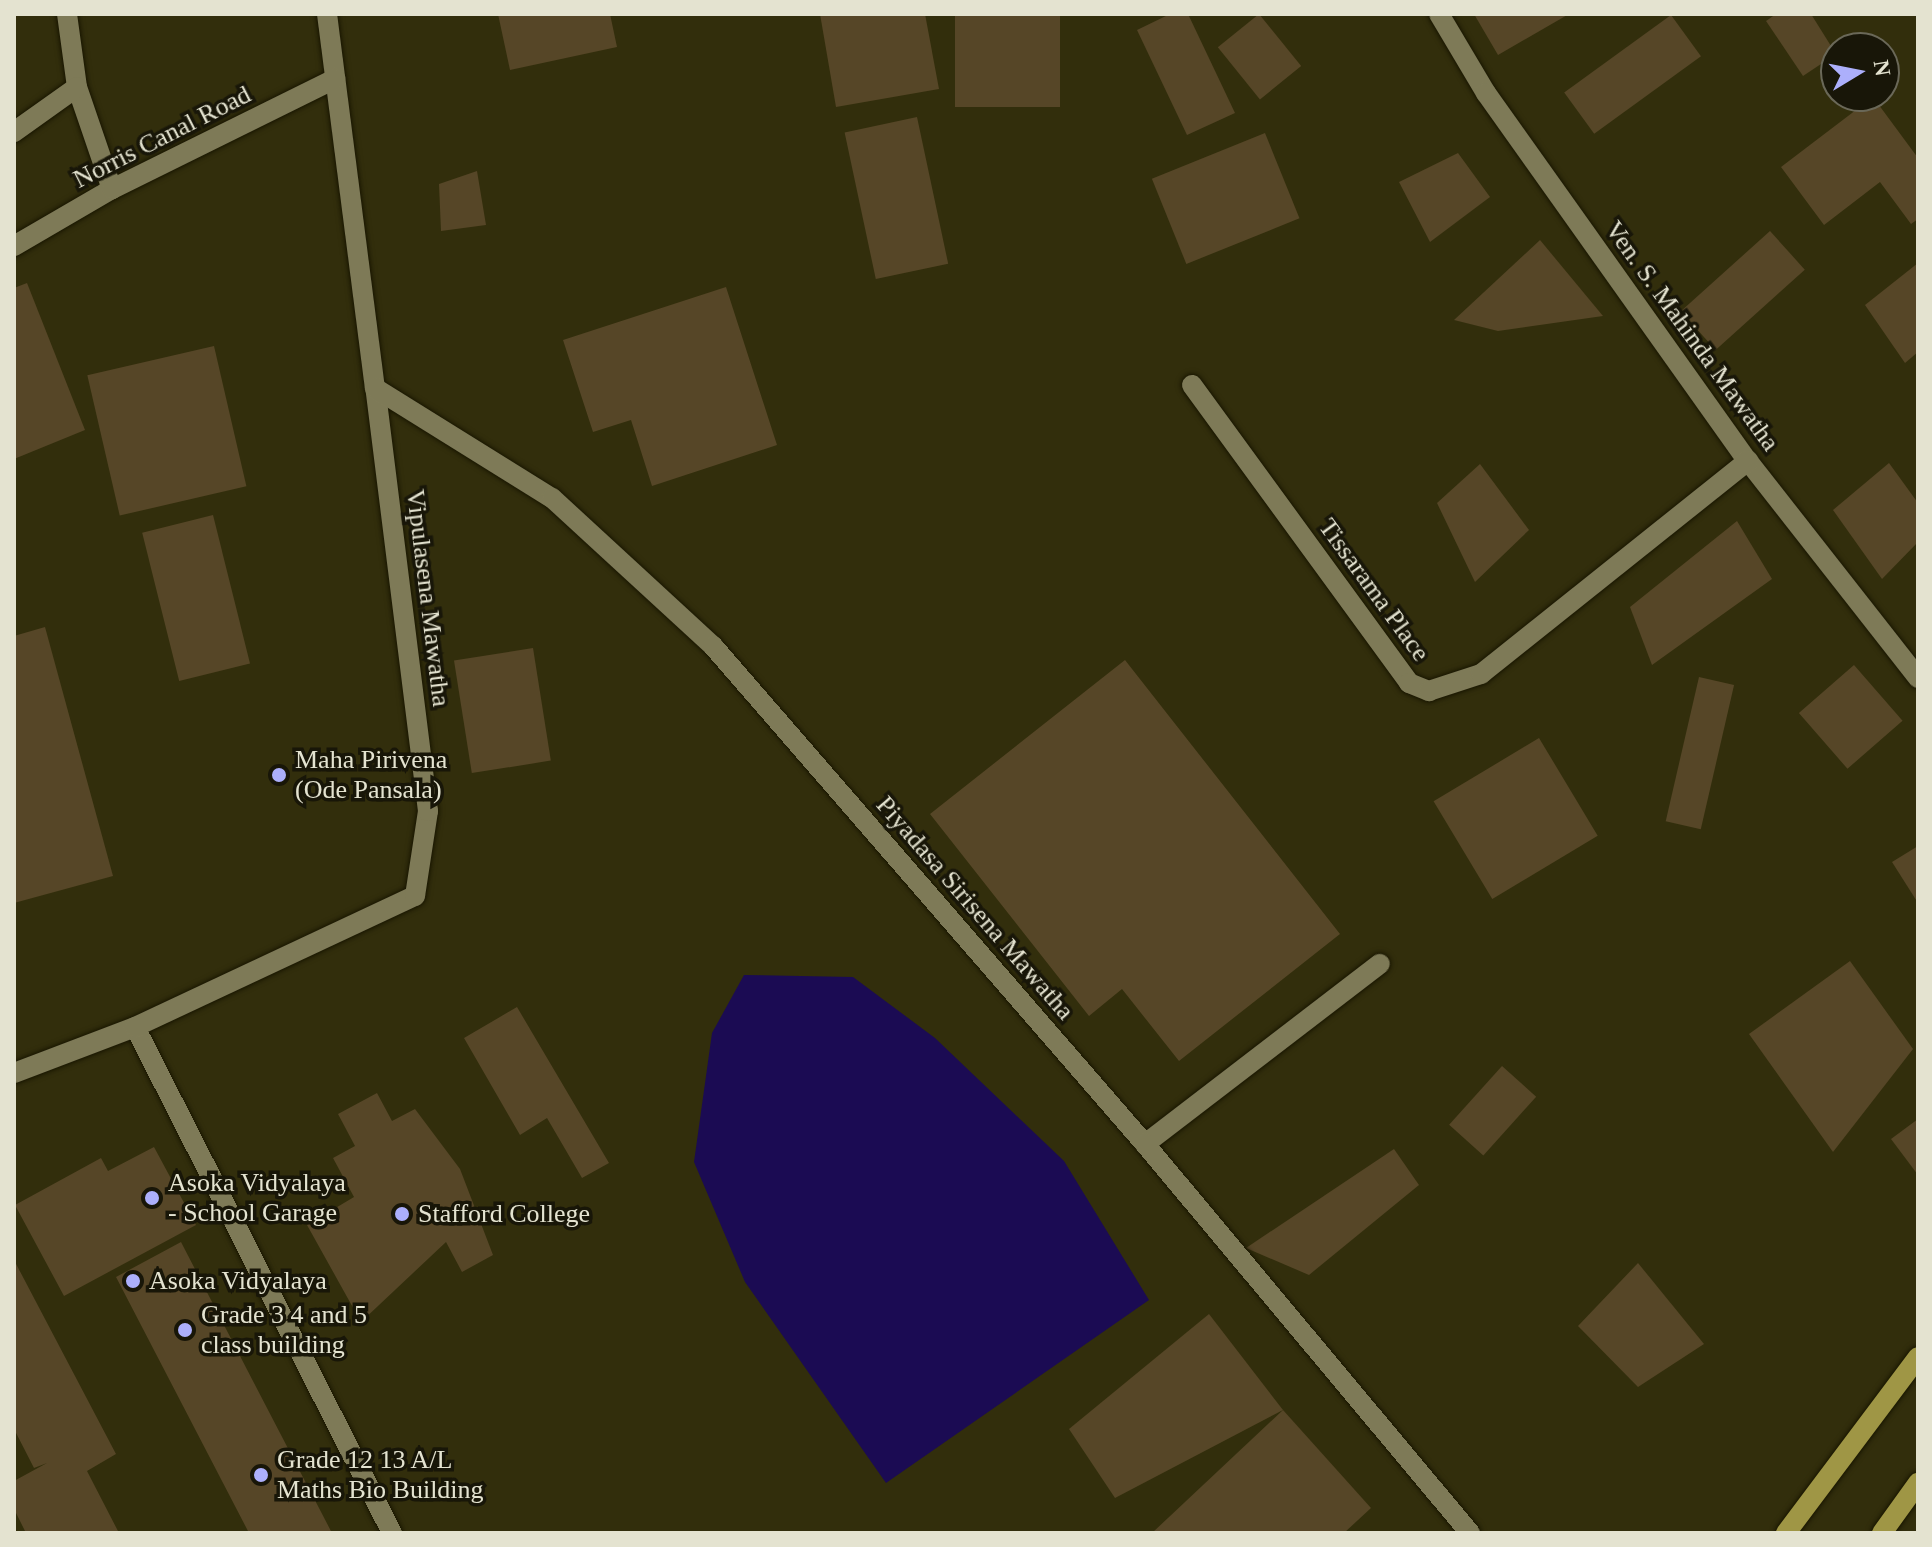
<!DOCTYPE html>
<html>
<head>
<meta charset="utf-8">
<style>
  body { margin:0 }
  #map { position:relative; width:1932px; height:1547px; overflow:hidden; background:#322e0c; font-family:"Times New Roman",serif }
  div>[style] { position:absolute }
  .water>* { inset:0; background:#1b0b53 }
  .building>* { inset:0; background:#564627; transform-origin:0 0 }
  .roads { filter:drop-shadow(0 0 2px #191600) drop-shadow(0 0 2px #191600) }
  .lane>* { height:20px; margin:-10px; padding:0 10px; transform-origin:10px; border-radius:10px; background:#7e7a57 }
  .street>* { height:20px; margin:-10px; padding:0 10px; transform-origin:10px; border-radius:10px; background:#7e7a57 }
  .secondary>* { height:20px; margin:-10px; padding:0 10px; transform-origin:10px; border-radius:10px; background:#7e7a57 }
  .primary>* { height:20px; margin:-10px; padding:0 10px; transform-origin:10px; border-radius:10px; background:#9f9645 }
  .dots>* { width:22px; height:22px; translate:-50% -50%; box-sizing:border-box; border:4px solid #181608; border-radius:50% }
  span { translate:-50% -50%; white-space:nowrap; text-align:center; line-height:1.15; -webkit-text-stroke:7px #181608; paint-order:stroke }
  .street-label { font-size:26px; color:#e4e3d0 }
  .poi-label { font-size:26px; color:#e4e3d0 }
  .left { translate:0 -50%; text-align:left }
  .frame { position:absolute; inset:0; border:16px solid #e4e3d0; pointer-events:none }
  .north { position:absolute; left:1820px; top:32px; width:80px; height:80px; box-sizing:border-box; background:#181608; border:2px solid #6a6858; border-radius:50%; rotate:80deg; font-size:22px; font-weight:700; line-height:32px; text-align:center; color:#e4e3d0 }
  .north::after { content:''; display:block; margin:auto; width:28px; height:36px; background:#acaffb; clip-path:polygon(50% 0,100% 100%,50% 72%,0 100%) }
</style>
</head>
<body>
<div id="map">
  <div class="water">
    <div style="clip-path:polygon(744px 975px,853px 977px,935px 1038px,1064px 1161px,1149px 1300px,886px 1483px,745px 1282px,694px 1162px,712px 1033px)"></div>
  </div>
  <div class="building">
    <div style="clip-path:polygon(498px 14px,610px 14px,617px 47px,510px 70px)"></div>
    <div style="clip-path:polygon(820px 14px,925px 14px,939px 89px,836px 107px)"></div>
    <div style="left:955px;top:14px;width:105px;height:93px"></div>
    <div style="clip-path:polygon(1170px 14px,1188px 14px,1235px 113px,1187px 135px,1137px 30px)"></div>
    <div style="left:1259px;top:14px;width:67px;height:53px;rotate:51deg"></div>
    <div style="clip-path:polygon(1474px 14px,1569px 14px,1498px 55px)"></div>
    <div style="clip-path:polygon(1776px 14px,1811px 14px,1836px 54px,1803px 76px,1766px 21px)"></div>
    <div style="left:1671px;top:15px;width:51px;height:132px;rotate:54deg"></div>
    <div style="clip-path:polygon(1873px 97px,1918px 158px,1918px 219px,1911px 224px,1880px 182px,1824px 225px,1781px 167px)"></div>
    <div style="left:917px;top:117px;width:150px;height:74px;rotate:78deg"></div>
    <div style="left:1265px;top:133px;width:92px;height:122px;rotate:68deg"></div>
    <div style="clip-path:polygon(1458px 153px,1490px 197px,1430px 242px,1399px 182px)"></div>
    <div style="clip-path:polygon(477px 171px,486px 225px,441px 231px,439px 184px)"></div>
    <div style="left:1770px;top:231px;width:52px;height:120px;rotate:48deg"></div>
    <div style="clip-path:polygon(1540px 240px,1603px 316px,1498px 331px,1454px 320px)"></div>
    <div style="clip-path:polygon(1918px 263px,1918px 352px,1905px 363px,1865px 305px)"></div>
    <div style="clip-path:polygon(27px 283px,85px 430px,14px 459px,14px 288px)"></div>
    <div style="clip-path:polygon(726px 287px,777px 445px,652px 486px,631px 420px,593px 432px,563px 340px)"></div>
    <div style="left:214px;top:346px;width:144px;height:130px;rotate:77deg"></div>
    <div style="clip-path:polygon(1889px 463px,1918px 503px,1918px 542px,1882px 579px,1833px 510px)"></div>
    <div style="clip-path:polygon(1480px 464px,1529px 530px,1475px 582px,1437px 503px)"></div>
    <div style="left:213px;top:515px;width:153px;height:73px;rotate:76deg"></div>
    <div style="clip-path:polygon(1737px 521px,1772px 579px,1652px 665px,1630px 607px)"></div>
    <div style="clip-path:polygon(45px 627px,113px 876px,14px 903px,14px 636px)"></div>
    <div style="left:533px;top:648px;width:114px;height:80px;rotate:81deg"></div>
    <div style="clip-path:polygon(1125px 660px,1340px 934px,1179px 1061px,1122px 989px,1089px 1016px,930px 814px)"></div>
    <div style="left:1854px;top:665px;width:74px;height:73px;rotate:49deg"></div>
    <div style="left:1699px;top:677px;width:36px;height:148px;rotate:13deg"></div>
    <div style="left:1539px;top:738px;width:114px;height:123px;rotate:59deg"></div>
    <div style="clip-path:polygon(1918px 846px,1918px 903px,1892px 862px)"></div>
    <div style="clip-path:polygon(1850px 961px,1913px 1049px,1833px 1152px,1749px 1034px)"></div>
    <div style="clip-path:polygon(517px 1007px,609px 1163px,582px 1178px,547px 1118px,520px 1135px,464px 1038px)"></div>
    <div style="left:1502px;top:1066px;width:46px;height:79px;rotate:42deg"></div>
    <div style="clip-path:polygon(377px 1093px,392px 1121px,415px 1109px,460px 1169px,493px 1255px,462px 1272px,446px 1242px,361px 1322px,307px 1225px,354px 1197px,333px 1158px,355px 1146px,338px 1114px)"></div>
    <div style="clip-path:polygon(1918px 1119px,1918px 1175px,1891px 1139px)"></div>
    <div style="clip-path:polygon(154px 1147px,196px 1225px,64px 1296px,15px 1205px,101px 1158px,108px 1171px)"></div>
    <div style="clip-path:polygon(1394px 1149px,1419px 1185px,1309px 1275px,1246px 1248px)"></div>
    <div style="clip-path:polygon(181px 1242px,254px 1383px,332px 1533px,249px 1533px,116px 1277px)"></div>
    <div style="clip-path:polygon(14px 1260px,116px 1454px,87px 1471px,119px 1533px,26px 1533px,14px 1509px,14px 1481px,47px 1463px,34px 1468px,14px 1429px)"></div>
    <div style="clip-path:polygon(1638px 1263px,1704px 1344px,1638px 1387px,1578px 1326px)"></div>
    <div style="clip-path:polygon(1209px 1314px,1283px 1410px,1115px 1498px,1069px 1429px)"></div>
    <div style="clip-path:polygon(1283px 1410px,1371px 1508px,1344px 1533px,1152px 1533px)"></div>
  </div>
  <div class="roads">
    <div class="lane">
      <div style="left:1145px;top:1144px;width:296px;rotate:-37.5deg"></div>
    </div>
    <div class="street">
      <div style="left:1439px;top:14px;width:92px;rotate:59.3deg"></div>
      <div style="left:1486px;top:93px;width:452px;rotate:54.6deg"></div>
      <div style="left:1748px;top:461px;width:276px;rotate:51.9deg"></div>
      <div style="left:1192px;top:385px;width:369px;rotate:53.9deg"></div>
      <div style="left:1409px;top:683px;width:22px;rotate:22deg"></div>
      <div style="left:1429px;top:691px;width:55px;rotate:-18.1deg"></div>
      <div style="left:1481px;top:674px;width:342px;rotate:-38.6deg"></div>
      <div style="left:135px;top:1027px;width:568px;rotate:63.07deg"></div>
      <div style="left:14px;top:1073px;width:129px;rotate:-20.8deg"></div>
      <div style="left:135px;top:1027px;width:309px;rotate:-25.1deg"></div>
      <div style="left:415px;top:896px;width:86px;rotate:-81.3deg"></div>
      <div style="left:428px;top:811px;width:426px;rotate:-97.1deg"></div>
    </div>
    <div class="secondary">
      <div style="left:67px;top:14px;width:74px;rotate:82.2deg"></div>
      <div style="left:77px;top:87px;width:108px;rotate:71.1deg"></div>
      <div style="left:327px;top:14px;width:377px;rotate:82.7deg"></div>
      <div style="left:375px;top:388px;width:208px;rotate:31.9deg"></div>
      <div style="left:552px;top:498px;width:219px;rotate:42.6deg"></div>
      <div style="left:713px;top:646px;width:659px;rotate:49.06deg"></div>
      <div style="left:1145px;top:1144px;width:507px;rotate:50.12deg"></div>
      <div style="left:14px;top:132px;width:77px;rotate:-35.5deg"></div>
      <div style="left:14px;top:246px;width:113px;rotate:-30.2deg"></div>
      <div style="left:112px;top:189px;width:249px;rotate:-26.3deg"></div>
    </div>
    <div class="primary">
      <div style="left:1786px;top:1533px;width:220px;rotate:-53.1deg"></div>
      <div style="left:1882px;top:1533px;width:62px;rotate:-54.2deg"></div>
    </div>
  </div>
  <div class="dots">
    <div style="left:279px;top:775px;background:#acaffb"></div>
    <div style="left:152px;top:1198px;background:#acaffb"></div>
    <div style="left:402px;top:1214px;background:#acaffb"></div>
    <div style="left:133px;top:1281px;background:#acaffb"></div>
    <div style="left:185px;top:1330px;background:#acaffb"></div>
    <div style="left:261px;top:1475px;background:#acaffb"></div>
  </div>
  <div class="street-label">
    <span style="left:162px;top:137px;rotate:-27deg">Norris Canal Road</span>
    <span style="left:1692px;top:336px;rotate:54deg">Ven. S. Mahinda Mawatha</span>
    <span style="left:1374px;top:590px;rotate:54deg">Tissarama Place</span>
    <span style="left:428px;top:598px;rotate:83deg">Vipulasena Mawatha</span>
    <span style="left:975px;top:908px;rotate:49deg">Piyadasa Sirisena Mawatha</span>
  </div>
  <div class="poi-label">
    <span class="left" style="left:295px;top:775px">Maha Pirivena<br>(Ode Pansala)</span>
    <span class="left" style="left:168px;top:1198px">Asoka Vidyalaya<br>- School Garage</span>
    <span class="left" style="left:418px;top:1214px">Stafford College</span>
    <span class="left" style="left:149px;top:1281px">Asoka Vidyalaya</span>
    <span class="left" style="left:201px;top:1330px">Grade 3 4 and 5<br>class building</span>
    <span class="left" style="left:277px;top:1475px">Grade 12 13 A/L<br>Maths Bio Building</span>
  </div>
  <div class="frame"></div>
  <div class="north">N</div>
</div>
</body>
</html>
